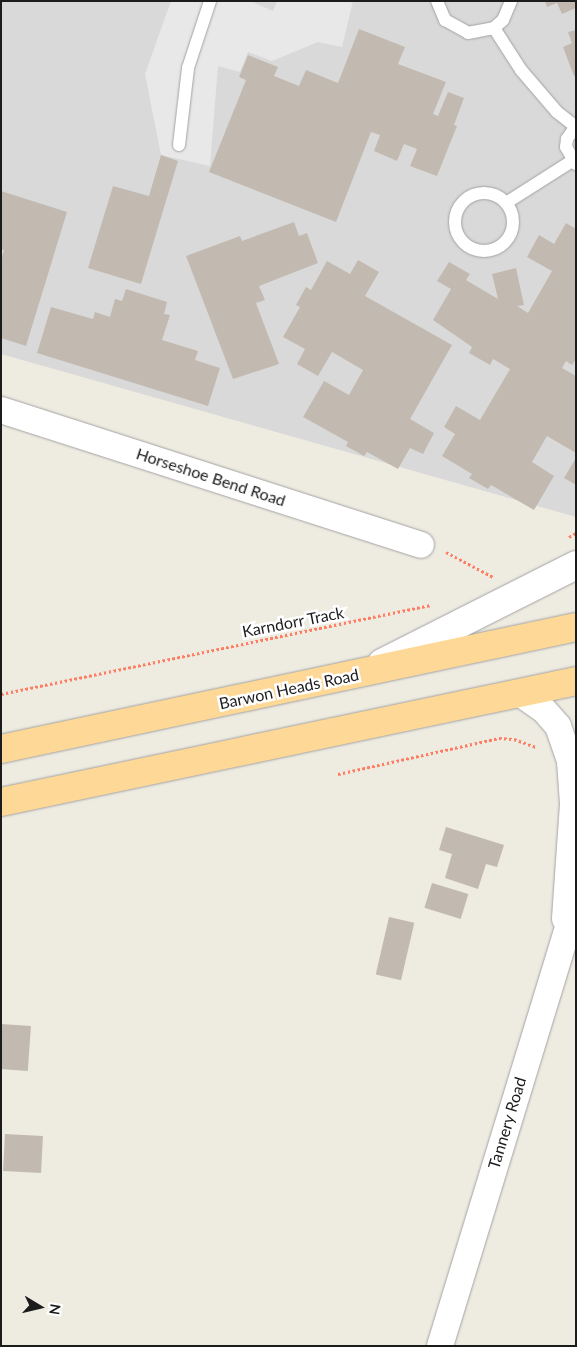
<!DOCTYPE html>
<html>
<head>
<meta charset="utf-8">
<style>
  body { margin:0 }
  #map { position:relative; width:577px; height:1347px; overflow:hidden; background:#eeebe1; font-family:Lato,sans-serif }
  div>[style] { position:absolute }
  .residential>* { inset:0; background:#dad9d9 }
  .parking>* { inset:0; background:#e8e8e8 }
  .building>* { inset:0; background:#c2bab1; transform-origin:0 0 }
  .path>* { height:3px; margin-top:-1.5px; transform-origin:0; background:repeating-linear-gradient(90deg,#fe7d63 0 2.5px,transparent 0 5px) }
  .roads { filter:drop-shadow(0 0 1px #a3a3a3) drop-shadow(0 0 1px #a3a3a3) }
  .service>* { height:12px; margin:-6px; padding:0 6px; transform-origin:6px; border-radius:6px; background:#fff }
  .service>.ring { margin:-6px; padding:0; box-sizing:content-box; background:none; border:12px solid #fff; border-radius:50% }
  .minor>* { height:26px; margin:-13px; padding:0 13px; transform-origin:13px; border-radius:13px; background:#fff }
  .tertiary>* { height:28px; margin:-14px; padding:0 14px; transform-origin:14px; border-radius:14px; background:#fff }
  .primary>* { height:28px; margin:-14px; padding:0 14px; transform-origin:14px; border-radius:14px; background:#fed896 }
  span { translate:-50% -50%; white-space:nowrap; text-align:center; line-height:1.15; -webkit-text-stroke:5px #fff; paint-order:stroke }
  .street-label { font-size:16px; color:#1c1c1c }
  .frame { position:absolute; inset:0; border:2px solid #1c1c1c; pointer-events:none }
  .north { position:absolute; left:15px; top:1282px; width:50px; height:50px; -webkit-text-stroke:4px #fff; paint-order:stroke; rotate:99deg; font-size:14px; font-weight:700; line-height:20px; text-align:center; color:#1c1c1c }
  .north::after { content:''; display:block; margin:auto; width:18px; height:22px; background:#1c1c1c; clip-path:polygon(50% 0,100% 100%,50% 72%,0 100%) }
</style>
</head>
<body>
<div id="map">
  <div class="residential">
    <div style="clip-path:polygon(1px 1px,576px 1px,576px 517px,1px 354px)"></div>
  </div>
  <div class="parking">
    <div style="clip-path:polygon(171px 1px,250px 1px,273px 11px,277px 1px,353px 1px,342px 47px,318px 42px,272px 61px,248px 52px,240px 72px,218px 66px,210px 166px,161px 155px,145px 74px)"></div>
  </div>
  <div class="building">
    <div style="clip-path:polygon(545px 1px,576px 1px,576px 8px,562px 14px,557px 3px,547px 7px)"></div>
    <div style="clip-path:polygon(359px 29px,405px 47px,398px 64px,446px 82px,433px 114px,438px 116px,448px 92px,464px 98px,454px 125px,457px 126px,437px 176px,410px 166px,417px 149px,404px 144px,397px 161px,374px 151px,380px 135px,371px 132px,336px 222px,209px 172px,246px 80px,239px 77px,248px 55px,278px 67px,274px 76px,299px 86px,306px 70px,338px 83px)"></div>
    <div style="clip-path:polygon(576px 30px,576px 75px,574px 76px,563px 47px,572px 43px,568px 32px)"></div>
    <div style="clip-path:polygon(161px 155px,178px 161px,141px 284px,88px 268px,113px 186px,149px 196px)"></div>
    <div style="clip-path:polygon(1px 191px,67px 212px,26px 346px,1px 338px,1px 260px,4px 250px,1px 249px)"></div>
    <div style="clip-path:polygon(294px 222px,299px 236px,307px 233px,318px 263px,259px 286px,265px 300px,256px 303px,279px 364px,233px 379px,186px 256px,240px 236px,242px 241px)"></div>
    <div style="clip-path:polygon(566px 223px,576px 229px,576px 359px,572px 365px,566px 361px,562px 368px,576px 376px,576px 453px,547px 436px,532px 462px,554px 476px,534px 510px,491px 485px,488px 489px,469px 478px,472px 474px,442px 456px,455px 434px,444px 427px,456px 406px,480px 420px,510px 369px,493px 359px,490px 365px,469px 353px,472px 347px,433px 320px,451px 289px,437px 281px,449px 262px,470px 274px,466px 280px,498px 299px,492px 274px,516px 268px,524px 305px,517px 306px,528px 313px,552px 271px,527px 257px,539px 235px,554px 244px)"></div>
    <div style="clip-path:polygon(358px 260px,379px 272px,365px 296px,452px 345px,410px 419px,434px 433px,423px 454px,410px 448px,398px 469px,367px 452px,364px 456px,346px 446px,348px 442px,303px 417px,324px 381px,349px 395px,363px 370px,332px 352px,318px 376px,297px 364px,305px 349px,283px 337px,300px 307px,296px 305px,306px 287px,311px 290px,327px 261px,350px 274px)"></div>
    <div style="clip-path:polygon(126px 289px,167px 302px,164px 314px,170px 315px,162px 340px,198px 351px,195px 360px,220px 368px,208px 406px,37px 353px,51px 307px,93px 319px,95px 312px,110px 317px,115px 299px,122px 301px)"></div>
    <div style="clip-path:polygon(576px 458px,576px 485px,564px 478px)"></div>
    <div style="clip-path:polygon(446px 827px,504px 845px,497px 867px,486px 864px,478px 889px,445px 878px,452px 854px,439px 850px)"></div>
    <div style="left:432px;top:883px;width:38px;height:26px;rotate:17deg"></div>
    <div style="left:389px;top:917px;width:26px;height:59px;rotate:13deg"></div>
    <div style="left:1px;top:1024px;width:30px;height:45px;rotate:4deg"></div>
    <div style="left:5px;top:1134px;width:38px;height:37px;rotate:3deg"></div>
  </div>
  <div class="path">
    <div style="left:569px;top:537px;width:8px;rotate:-30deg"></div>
    <div style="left:446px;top:552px;width:53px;rotate:28deg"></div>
    <div style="left:1px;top:694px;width:440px;rotate:-11.7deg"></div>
    <div style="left:338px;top:774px;width:165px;rotate:-12.6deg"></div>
    <div style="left:499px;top:738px;width:15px;rotate:4deg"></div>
    <div style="left:514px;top:739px;width:23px;rotate:20deg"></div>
  </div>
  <div class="roads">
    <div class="service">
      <div style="left:437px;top:1px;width:21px;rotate:67deg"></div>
      <div style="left:445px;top:20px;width:26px;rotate:29deg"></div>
      <div style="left:468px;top:33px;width:26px;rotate:-11deg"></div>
      <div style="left:494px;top:28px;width:12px;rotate:-42deg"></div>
      <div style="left:503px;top:20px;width:21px;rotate:-67deg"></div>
      <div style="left:494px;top:28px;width:50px;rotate:57.3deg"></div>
      <div style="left:521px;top:70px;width:55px;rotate:49.4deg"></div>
      <div style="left:557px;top:112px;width:23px;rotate:38deg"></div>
      <div style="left:576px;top:126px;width:16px;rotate:125deg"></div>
      <div style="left:567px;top:139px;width:8px;rotate:97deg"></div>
      <div style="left:566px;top:147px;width:20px;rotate:60deg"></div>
      <div style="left:179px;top:145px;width:78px;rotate:-83.3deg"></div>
      <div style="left:188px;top:68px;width:71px;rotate:-71.8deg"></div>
      <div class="ring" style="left:455px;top:193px;width:46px;height:46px"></div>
      <div style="left:506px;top:203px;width:78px;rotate:-32.5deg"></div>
    </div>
    <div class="minor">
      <div style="left:1px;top:410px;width:441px;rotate:17.8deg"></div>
      <div style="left:521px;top:694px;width:28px;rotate:35deg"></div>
      <div style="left:544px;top:710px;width:21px;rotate:49deg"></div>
      <div style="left:558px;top:726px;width:37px;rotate:71deg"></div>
      <div style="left:570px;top:761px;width:43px;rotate:86deg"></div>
      <div style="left:573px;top:804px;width:115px;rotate:94deg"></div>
      <div style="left:440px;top:1346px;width:466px;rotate:-73deg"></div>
    </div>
    <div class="tertiary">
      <div style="left:382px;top:663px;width:217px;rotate:-26.8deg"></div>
    </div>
    <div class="primary">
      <div style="left:1px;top:749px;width:588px;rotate:-11.98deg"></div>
      <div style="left:1px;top:802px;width:588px;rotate:-11.88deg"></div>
    </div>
  </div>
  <div class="street-label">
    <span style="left:211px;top:477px;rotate:18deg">Horseshoe Bend Road</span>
    <span style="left:293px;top:622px;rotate:-11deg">Karndorr Track</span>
    <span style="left:289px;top:689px;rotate:-12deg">Barwon Heads Road</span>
    <span style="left:507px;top:1123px;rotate:-73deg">Tannery Road</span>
  </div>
  <div class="frame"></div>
  <div class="north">N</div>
</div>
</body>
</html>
